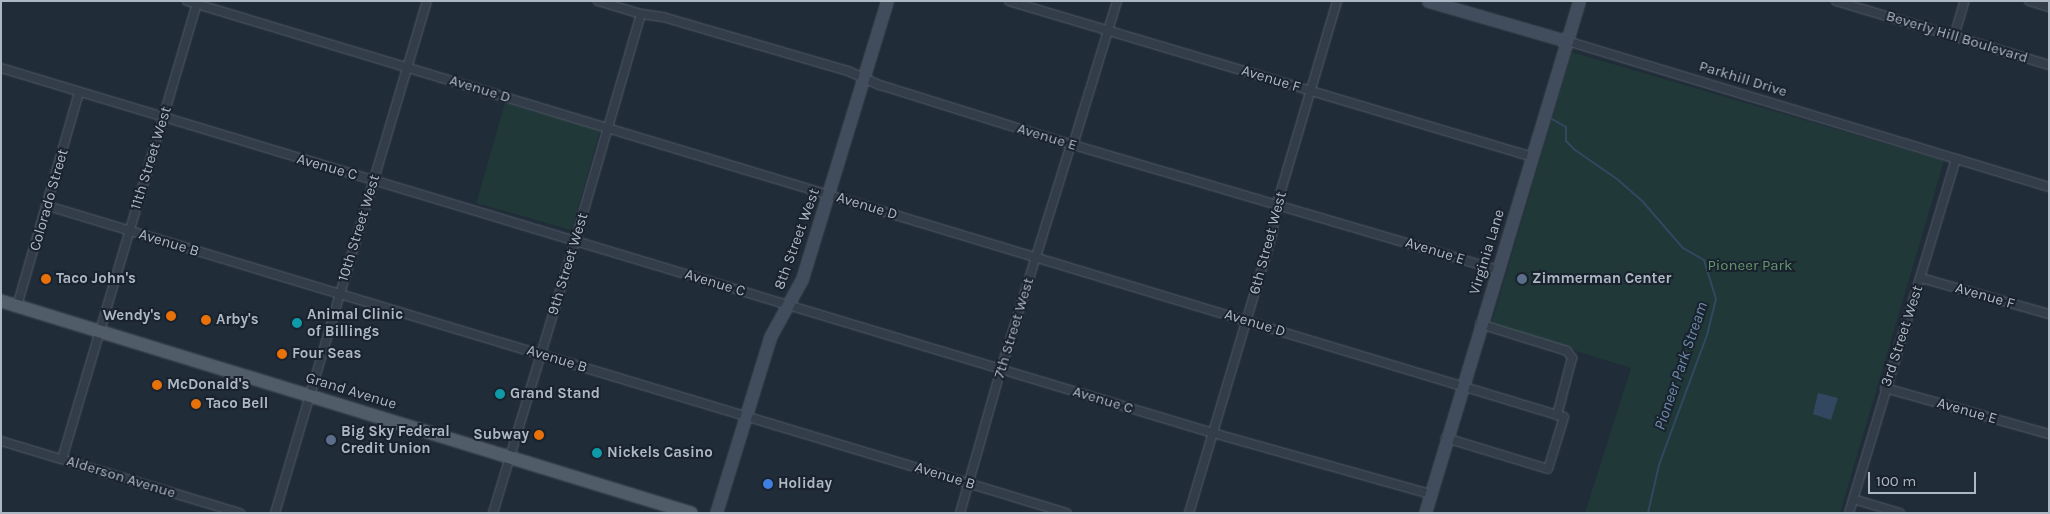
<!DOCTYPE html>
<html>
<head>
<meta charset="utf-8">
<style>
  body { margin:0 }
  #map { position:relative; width:2050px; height:514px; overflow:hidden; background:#202c38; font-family:Karla,sans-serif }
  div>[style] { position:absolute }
  .green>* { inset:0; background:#213839; transform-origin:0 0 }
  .water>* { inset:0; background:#324861 }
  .stream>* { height:2px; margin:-1px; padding:0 1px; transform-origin:1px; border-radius:1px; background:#324861 }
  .roads { filter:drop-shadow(0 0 1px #515b66) drop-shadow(0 0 1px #515b66) }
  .street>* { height:8px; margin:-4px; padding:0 4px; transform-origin:4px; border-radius:4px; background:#333d49 }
  .secondary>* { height:11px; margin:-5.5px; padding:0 5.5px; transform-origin:5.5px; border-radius:5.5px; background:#414d5c }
  .primary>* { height:12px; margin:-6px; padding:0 6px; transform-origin:6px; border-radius:6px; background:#515c69 }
  .dots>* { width:14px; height:14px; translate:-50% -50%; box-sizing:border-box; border:2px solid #19222d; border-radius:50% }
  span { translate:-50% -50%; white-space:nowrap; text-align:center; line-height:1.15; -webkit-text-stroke:4px #19222d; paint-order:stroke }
  .street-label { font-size:15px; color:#adb8c5 }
  .park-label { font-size:15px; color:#64966d }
  .poi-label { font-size:15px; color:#adb8c5; font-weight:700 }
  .left { translate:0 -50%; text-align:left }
  .right { translate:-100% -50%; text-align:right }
  .water-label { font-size:16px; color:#6d8baa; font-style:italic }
  .frame { position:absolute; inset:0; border:2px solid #adb8c5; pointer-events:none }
  .scale { position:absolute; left:1868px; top:472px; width:108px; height:22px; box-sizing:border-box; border:2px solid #adb8c5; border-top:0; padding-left:6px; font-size:15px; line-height:18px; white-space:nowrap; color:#adb8c5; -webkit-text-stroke:4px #19222d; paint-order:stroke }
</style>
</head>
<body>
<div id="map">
  <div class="green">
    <div style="clip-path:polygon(1572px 52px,1944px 161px,1840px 513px,1585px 513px,1631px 368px,1491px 325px)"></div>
    <div style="left:505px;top:103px;width:99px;height:104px;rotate:16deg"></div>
  </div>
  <div class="water">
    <div style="clip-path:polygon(1818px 393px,1838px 398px,1831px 420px,1813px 414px)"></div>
  </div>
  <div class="stream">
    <div style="left:1552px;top:119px;width:16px;rotate:30deg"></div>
    <div style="left:1566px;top:127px;width:14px;rotate:90deg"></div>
    <div style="left:1566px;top:141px;width:13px;rotate:45deg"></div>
    <div style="left:1575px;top:150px;width:51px;rotate:34.6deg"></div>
    <div style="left:1617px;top:179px;width:35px;rotate:41deg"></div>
    <div style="left:1643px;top:202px;width:61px;rotate:49deg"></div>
    <div style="left:1683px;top:248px;width:24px;rotate:30deg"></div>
    <div style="left:1704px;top:260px;width:41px;rotate:72.9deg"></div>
    <div style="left:1716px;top:299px;width:37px;rotate:104deg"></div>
    <div style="left:1707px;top:335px;width:139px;rotate:110.3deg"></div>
    <div style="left:1659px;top:465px;width:49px;rotate:102.9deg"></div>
  </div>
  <div class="roads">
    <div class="street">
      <div style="left:187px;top:1px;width:1438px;rotate:16.81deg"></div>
      <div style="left:1564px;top:417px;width:54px;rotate:107.1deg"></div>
      <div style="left:1548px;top:469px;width:107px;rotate:-163.1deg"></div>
      <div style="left:598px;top:1px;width:45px;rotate:16.8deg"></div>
      <div style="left:641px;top:14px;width:22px;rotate:8deg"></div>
      <div style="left:663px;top:17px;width:193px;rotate:16.3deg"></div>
      <div style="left:848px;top:71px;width:35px;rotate:24deg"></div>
      <div style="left:880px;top:85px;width:164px;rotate:17.4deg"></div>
      <div style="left:1036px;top:134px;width:481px;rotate:16.4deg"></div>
      <div style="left:1009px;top:1px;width:547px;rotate:16.58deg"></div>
      <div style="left:1836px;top:1px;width:222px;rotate:16.7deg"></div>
      <div style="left:2029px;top:1px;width:21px;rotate:17deg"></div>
      <div style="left:1954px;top:36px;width:37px;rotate:-73deg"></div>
      <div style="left:1567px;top:41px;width:504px;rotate:16.85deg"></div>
      <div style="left:1px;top:68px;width:1266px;rotate:16.76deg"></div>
      <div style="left:1213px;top:433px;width:225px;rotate:15.7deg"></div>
      <div style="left:1073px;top:145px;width:151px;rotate:-73deg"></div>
      <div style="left:48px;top:206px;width:1064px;rotate:16.77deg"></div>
      <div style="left:1921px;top:278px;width:133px;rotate:15.7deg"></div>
      <div style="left:17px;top:306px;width:222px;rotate:-73.8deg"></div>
      <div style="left:1480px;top:324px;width:91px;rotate:17.2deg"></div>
      <div style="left:1567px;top:351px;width:9px;rotate:54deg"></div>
      <div style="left:1572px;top:358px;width:59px;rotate:104.7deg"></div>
      <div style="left:1885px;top:388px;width:170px;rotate:15.7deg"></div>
      <div style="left:1px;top:441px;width:250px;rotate:16.8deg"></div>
      <div style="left:62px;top:459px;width:478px;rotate:-73.5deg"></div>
      <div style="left:1853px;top:499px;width:49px;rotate:16.6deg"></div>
      <div style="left:275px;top:513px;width:534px;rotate:-73.47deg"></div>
      <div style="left:493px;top:513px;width:284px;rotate:-73.2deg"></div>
      <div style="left:575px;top:241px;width:236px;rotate:-73.8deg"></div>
      <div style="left:960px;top:513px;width:150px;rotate:-74.1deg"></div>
      <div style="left:1001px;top:369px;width:236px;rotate:-72.7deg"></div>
      <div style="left:1189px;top:513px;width:290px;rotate:-73.4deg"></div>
      <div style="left:1272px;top:235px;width:31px;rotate:-81deg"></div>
      <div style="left:1277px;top:204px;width:212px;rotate:-73.5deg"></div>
      <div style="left:1849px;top:513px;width:370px;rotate:-73.2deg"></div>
    </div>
    <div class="secondary">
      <div style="left:1428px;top:1px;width:145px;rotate:16.1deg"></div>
      <div style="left:716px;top:513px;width:184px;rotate:-72.9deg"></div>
      <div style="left:770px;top:337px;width:66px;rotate:-61.1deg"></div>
      <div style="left:802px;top:279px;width:291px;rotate:-73deg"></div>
      <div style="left:1425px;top:513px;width:535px;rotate:-73.26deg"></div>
    </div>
    <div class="primary">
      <div style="left:1px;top:301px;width:722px;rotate:17.08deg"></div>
    </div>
  </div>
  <div class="dots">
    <div style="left:46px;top:279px;background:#e8710a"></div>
    <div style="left:1522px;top:279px;background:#5c6f8a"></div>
    <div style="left:171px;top:316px;background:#e8710a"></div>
    <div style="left:206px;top:320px;background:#e8710a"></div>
    <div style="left:297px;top:323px;background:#0f9aa8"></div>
    <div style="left:282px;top:354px;background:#e8710a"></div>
    <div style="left:157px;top:385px;background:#e8710a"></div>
    <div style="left:500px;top:394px;background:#0f9aa8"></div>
    <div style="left:196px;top:404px;background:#e8710a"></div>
    <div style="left:539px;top:435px;background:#e8710a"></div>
    <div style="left:331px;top:440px;background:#5c6f8a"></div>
    <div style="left:597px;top:453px;background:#0f9aa8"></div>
    <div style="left:768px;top:484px;background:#3f7fe0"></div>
  </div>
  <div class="street-label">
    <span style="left:1957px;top:37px;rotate:17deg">Beverly Hill Boulevard</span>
    <span style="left:1271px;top:79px;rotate:17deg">Avenue F</span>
    <span style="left:1743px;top:79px;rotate:17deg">Parkhill Drive</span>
    <span style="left:480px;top:89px;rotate:17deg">Avenue D</span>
    <span style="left:1047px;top:137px;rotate:17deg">Avenue E</span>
    <span style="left:151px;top:158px;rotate:-73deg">11th Street West</span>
    <span style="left:327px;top:167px;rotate:16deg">Avenue C</span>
    <span style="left:49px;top:200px;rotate:-74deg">Colorado Street</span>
    <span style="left:867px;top:206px;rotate:17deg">Avenue D</span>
    <span style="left:359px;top:228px;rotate:-73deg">10th Street West</span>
    <span style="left:797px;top:239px;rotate:-70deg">8th Street West</span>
    <span style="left:169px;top:243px;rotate:17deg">Avenue B</span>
    <span style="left:1268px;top:243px;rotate:-75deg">6th Street West</span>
    <span style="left:1435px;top:251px;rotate:17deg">Avenue E</span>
    <span style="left:1487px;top:252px;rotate:-73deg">Virginia Lane</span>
    <span style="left:568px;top:264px;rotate:-73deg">9th Street West</span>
    <span style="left:715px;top:283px;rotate:17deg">Avenue C</span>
    <span style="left:1985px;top:296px;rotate:16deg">Avenue F</span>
    <span style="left:1255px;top:323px;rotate:17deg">Avenue D</span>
    <span style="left:1014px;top:328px;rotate:-73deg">7th Street West</span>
    <span style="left:1902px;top:336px;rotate:-72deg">3rd Street West</span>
    <span style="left:557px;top:359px;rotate:17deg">Avenue B</span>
    <span style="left:351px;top:391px;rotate:17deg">Grand Avenue</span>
    <span style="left:1103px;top:400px;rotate:17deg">Avenue C</span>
    <span style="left:1967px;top:411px;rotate:16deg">Avenue E</span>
    <span style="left:945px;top:476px;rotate:17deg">Avenue B</span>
    <span style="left:121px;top:477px;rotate:17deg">Alderson Avenue</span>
  </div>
  <div class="park-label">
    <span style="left:1750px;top:266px">Pioneer Park</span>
  </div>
  <div class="poi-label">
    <span class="left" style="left:56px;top:279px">Taco John's</span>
    <span class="left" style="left:1532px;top:279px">Zimmerman Center</span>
    <span class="left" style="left:307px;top:323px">Animal Clinic<br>of Billings</span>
    <span class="right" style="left:161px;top:316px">Wendy's</span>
    <span class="left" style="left:216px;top:320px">Arby's</span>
    <span class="left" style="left:292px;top:354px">Four Seas</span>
    <span class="left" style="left:167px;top:385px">McDonald's</span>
    <span class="left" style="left:510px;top:394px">Grand Stand</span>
    <span class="left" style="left:206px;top:404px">Taco Bell</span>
    <span class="left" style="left:341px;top:440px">Big Sky Federal<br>Credit Union</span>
    <span class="right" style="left:529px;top:435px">Subway</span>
    <span class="left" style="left:607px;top:453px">Nickels Casino</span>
    <span class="left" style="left:778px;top:484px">Holiday</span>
  </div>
  <div class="water-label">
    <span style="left:1681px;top:366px;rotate:-71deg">Pioneer Park Stream</span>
  </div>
  <div class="frame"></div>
  <div class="scale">100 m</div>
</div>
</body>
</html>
